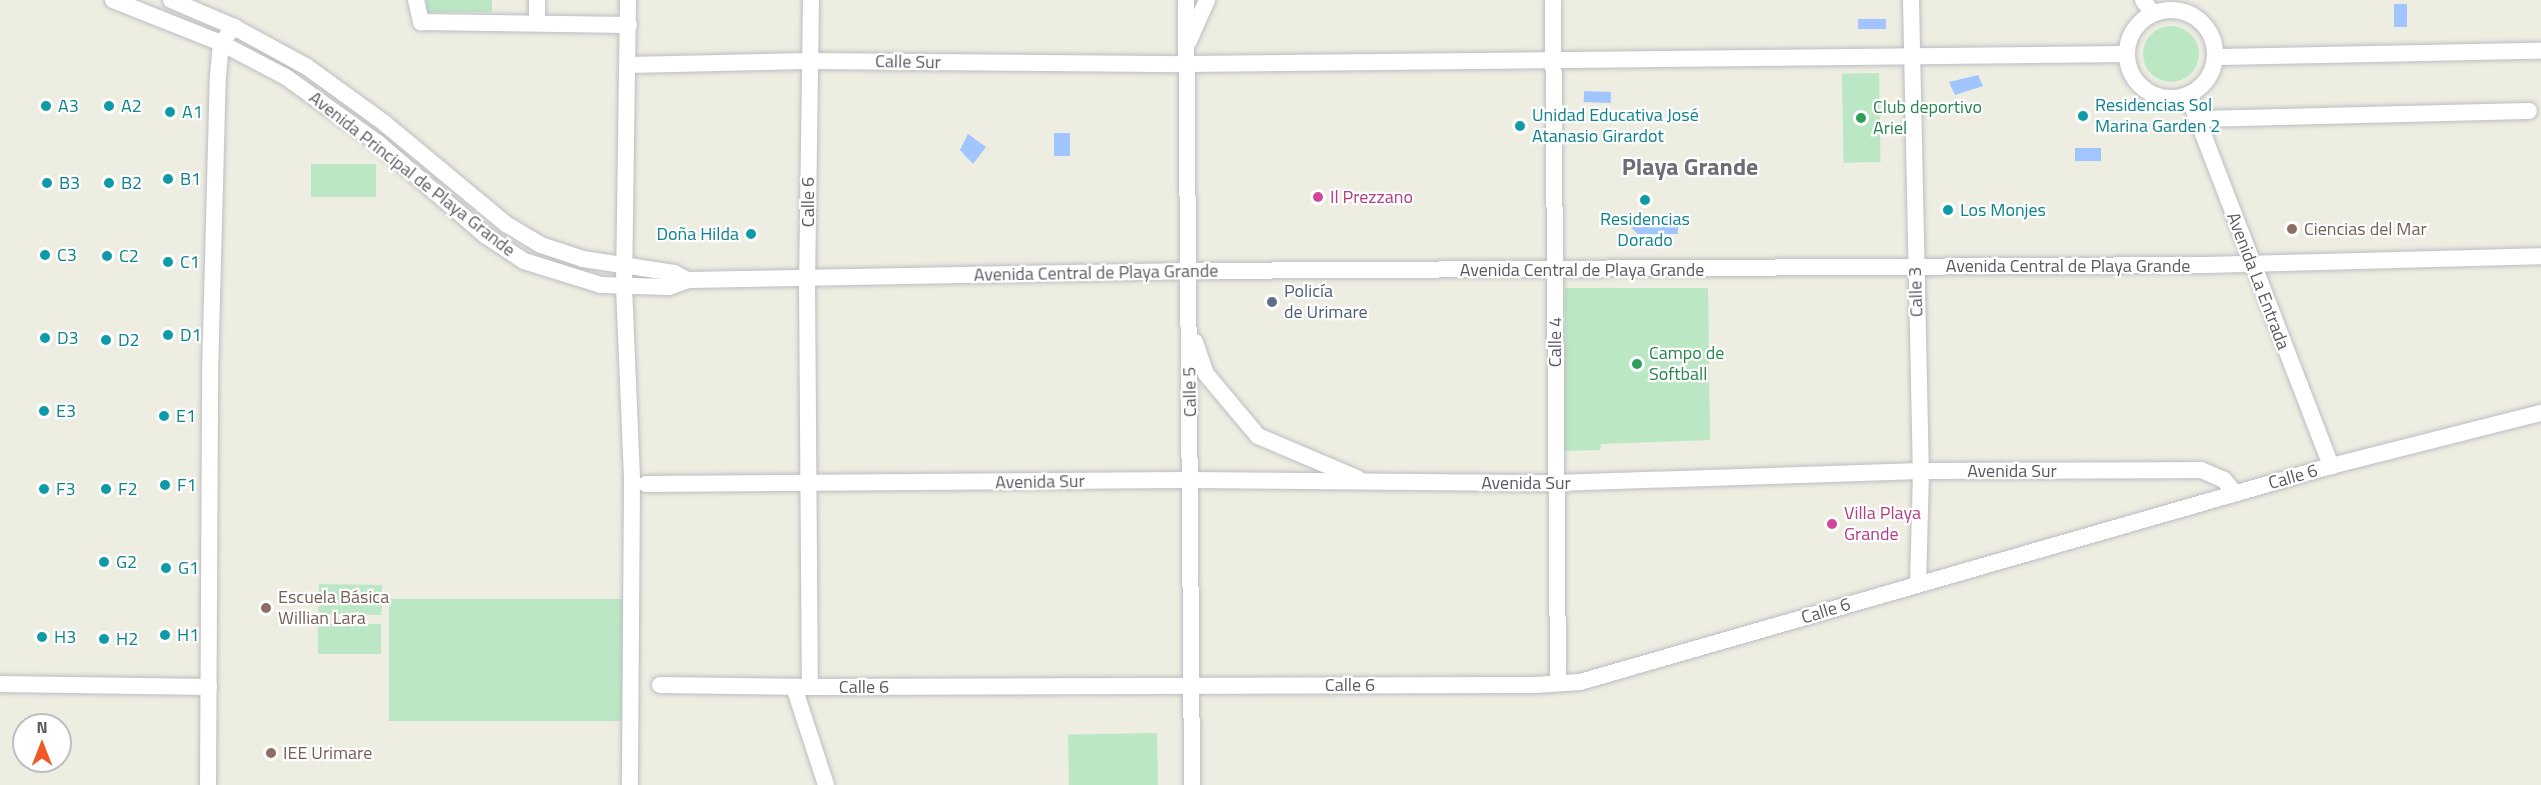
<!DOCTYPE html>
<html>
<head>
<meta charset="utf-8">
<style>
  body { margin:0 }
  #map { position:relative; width:2541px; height:785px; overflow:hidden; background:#edede1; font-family:"Titillium Web",sans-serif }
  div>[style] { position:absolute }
  .green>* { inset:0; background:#bce7c4; transform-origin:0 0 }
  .round { border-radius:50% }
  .water>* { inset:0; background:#a0c5ff; transform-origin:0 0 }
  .roads { filter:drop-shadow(0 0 2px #bcbdc3) drop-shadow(0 0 2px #bcbdc3) }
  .street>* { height:16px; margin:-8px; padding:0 8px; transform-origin:8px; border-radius:8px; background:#fff }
  .street>.ring { margin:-8px; padding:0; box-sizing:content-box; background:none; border:16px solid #fff; border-radius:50% }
  .dots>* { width:16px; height:16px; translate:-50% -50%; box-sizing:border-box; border:3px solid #fff; border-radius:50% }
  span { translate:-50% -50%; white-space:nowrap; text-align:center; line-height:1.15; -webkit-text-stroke:4.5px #fff; paint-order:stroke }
  .street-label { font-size:18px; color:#5a5c63 }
  .culture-label { font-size:18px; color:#0d838f }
  .left { translate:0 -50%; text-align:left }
  .right { translate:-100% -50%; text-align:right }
  .leisure-label { font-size:18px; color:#27864d }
  .hotel-label { font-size:18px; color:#b23c85 }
  .education-label { font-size:18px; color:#785e54 }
  .service-label { font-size:18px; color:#4e5e75 }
  .district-label { font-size:24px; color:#6b6e75; font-weight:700 }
  .north { position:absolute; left:12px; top:713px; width:60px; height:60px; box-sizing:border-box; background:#fff; border:2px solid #bdbec1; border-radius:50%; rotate:0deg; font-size:16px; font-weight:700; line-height:24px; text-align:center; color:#5a5c63 }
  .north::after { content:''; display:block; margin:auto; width:21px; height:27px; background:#f05824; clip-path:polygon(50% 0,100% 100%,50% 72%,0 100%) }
</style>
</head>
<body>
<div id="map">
  <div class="green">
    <div style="left:426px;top:0;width:66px;height:12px"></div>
    <div class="round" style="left:2143px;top:26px;width:56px;height:56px"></div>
    <div style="left:1879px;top:73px;width:89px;height:37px;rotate:89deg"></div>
    <div style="left:311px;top:164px;width:65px;height:33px"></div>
    <div style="clip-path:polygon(1565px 288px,1708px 288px,1710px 440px,1601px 444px,1600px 450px,1564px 451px)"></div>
    <div style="left:319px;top:584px;width:63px;height:30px;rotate:1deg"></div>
    <div style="left:389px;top:599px;width:234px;height:122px"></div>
    <div style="left:318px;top:624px;width:63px;height:30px"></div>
    <div style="left:1157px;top:733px;width:52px;height:89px;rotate:89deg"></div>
  </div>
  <div class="water">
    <div style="left:2394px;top:4px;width:13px;height:23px"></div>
    <div style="left:1886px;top:19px;width:10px;height:28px;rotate:90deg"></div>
    <div style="clip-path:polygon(1978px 75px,1983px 86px,1955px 95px,1949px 82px)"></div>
    <div style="left:1584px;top:91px;width:27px;height:11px;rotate:2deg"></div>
    <div style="left:1054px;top:133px;width:16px;height:23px"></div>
    <div style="clip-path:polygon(968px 134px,986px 147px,973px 164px,960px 150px)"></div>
    <div style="left:2075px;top:148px;width:26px;height:13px"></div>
    <div style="clip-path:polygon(1636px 218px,1646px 226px,1652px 219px,1678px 218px,1678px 234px,1638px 234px,1628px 225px)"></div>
  </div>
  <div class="roads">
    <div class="street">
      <div style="left:113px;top:0;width:116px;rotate:21.7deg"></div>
      <div style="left:221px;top:43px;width:73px;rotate:27.6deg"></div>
      <div style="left:286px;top:77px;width:113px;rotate:35.7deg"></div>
      <div style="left:378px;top:143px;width:141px;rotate:40.7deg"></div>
      <div style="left:485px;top:235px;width:47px;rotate:33.7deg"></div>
      <div style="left:524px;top:261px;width:81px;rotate:17.3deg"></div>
      <div style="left:601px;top:285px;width:68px;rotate:1.7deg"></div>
      <div style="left:669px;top:287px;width:20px;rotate:-20deg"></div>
      <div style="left:171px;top:0;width:69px;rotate:23.2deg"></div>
      <div style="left:234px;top:27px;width:83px;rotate:28.7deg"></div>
      <div style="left:307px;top:67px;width:94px;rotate:35.9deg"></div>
      <div style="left:383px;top:122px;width:160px;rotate:39.7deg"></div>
      <div style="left:506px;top:224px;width:41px;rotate:31deg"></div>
      <div style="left:541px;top:245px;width:44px;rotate:18.4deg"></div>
      <div style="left:583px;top:259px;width:92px;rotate:8.7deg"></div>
      <div style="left:674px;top:273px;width:16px;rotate:27deg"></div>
      <div style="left:688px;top:280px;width:500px;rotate:-1.03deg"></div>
      <div style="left:1188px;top:271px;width:1016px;rotate:-0.34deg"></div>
      <div style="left:2204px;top:265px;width:337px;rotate:-1.5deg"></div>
      <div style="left:416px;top:0;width:23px;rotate:77deg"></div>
      <div style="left:421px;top:22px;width:208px;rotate:0.8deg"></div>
      <div style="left:628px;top:0;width:287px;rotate:90.8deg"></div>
      <div style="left:624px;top:287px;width:194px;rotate:87.6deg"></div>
      <div style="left:632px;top:481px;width:304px;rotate:90.4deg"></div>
      <div style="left:811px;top:0;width:278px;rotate:90.8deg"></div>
      <div style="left:807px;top:278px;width:409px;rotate:89.6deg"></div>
      <div style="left:810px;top:687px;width:725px;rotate:-0.16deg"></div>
      <div style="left:1535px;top:685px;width:45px;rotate:-3.8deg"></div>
      <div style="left:1580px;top:682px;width:781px;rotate:-16.05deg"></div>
      <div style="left:2331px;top:466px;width:217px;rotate:-14.2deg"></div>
      <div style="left:1186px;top:0;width:785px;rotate:89.56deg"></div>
      <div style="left:1553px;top:0;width:683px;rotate:89.58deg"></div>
      <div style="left:1911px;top:0;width:471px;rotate:88.8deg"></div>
      <div style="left:1921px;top:471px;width:112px;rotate:91.5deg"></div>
      <div style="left:2143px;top:0;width:17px;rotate:54deg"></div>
      <div class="ring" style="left:2127px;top:10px;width:72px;height:72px"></div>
      <div style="left:537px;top:22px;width:22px;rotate:-90deg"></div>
      <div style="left:1189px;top:41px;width:45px;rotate:-66.3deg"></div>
      <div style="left:2216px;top:57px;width:325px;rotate:-1.1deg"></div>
      <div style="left:629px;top:65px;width:179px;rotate:-1.3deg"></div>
      <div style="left:808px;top:61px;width:379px;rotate:0.5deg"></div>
      <div style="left:1187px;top:64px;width:940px;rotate:-0.61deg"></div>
      <div style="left:2188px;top:95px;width:398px;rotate:68.9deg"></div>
      <div style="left:2197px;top:119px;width:332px;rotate:-1.4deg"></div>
      <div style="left:1195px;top:342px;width:34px;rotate:71deg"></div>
      <div style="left:1206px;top:374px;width:81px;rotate:50deg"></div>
      <div style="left:1258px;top:436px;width:108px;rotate:23deg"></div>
      <div style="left:646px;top:484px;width:546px;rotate:-0.42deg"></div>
      <div style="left:1192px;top:480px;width:364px;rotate:0.5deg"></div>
      <div style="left:1556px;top:483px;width:365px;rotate:-1.9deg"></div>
      <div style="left:1921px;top:471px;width:280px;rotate:-0.2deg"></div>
      <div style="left:2201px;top:470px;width:25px;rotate:23deg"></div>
      <div style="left:2224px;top:480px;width:17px;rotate:50deg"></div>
      <div style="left:0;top:684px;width:209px;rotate:0.8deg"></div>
      <div style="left:660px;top:685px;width:150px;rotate:0.8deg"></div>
      <div style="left:794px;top:687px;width:103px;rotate:71.9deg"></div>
      <div style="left:208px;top:785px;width:410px;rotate:-89.7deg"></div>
      <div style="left:210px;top:375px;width:299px;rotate:-88.5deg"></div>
      <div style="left:218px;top:76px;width:33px;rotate:-85deg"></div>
      <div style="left:221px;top:43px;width:21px;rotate:-51deg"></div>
    </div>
  </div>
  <div class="dots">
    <div style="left:46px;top:106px;background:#0f9aa8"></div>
    <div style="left:109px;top:106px;background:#0f9aa8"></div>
    <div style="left:170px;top:112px;background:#0f9aa8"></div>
    <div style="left:2083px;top:116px;background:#0f9aa8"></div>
    <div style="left:1861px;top:118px;background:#2e9e5b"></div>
    <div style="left:1520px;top:126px;background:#0f9aa8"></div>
    <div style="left:168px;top:179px;background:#0f9aa8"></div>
    <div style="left:47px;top:183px;background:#0f9aa8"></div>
    <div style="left:109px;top:183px;background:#0f9aa8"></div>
    <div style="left:1318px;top:197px;background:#d1479c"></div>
    <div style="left:1645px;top:200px;background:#0f9aa8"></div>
    <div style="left:1948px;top:210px;background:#0f9aa8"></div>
    <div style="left:2292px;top:229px;background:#8d6e63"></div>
    <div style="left:751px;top:234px;background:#0f9aa8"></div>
    <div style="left:45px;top:255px;background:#0f9aa8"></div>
    <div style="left:107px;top:256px;background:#0f9aa8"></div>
    <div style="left:168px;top:262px;background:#0f9aa8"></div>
    <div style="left:1272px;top:302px;background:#5c6f8a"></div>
    <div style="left:168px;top:335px;background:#0f9aa8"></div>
    <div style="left:45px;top:338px;background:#0f9aa8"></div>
    <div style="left:106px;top:340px;background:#0f9aa8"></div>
    <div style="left:1637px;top:364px;background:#2e9e5b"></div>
    <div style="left:44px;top:411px;background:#0f9aa8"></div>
    <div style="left:164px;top:416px;background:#0f9aa8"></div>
    <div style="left:165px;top:485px;background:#0f9aa8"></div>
    <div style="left:44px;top:489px;background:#0f9aa8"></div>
    <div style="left:106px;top:489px;background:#0f9aa8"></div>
    <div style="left:1832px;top:524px;background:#d1479c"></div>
    <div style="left:104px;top:562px;background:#0f9aa8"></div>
    <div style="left:166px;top:568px;background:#0f9aa8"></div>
    <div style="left:266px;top:608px;background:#8d6e63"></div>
    <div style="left:165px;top:635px;background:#0f9aa8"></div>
    <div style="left:42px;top:637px;background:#0f9aa8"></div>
    <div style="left:104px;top:639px;background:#0f9aa8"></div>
    <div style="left:271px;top:753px;background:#8d6e63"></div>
  </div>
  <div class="street-label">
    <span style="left:908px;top:62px;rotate:1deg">Calle Sur</span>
    <span style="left:412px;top:174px;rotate:38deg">Avenida Principal de Playa Grande</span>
    <span style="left:808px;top:202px;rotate:-90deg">Calle 6</span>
    <span style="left:2068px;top:266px">Avenida Central de Playa Grande</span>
    <span style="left:1582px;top:270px">Avenida Central de Playa Grande</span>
    <span style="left:1096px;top:273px;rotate:-1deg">Avenida Central de Playa Grande</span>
    <span style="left:2258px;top:281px;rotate:69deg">Avenida La Entrada</span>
    <span style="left:1916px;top:292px;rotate:-92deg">Calle 3</span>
    <span style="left:1555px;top:342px;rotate:-90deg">Calle 4</span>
    <span style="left:1190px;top:392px;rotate:-91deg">Calle 5</span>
    <span style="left:2012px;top:471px">Avenida Sur</span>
    <span style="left:2293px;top:477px;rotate:-16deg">Calle 6</span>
    <span style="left:1040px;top:482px;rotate:-1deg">Avenida Sur</span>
    <span style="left:1526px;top:483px">Avenida Sur</span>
    <span style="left:1826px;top:611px;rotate:-17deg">Calle 6</span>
    <span style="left:1350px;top:685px">Calle 6</span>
    <span style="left:864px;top:687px">Calle 6</span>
  </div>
  <div class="culture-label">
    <span class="left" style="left:58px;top:106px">A3</span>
    <span class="left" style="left:121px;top:106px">A2</span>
    <span class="left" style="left:2095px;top:116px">Residencias Sol<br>Marina Garden 2</span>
    <span class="left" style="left:182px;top:112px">A1</span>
    <span class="left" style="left:1532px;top:126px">Unidad Educativa José<br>Atanasio Girardot</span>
    <span class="left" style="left:180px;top:179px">B1</span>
    <span class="left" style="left:59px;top:183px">B3</span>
    <span class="left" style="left:121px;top:183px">B2</span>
    <span class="left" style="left:1960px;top:210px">Los Monjes</span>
    <span style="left:1645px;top:230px">Residencias<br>Dorado</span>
    <span class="right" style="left:739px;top:234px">Doña Hilda</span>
    <span class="left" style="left:57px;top:255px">C3</span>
    <span class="left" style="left:119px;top:256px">C2</span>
    <span class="left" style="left:180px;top:262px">C1</span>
    <span class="left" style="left:180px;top:335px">D1</span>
    <span class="left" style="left:57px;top:338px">D3</span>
    <span class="left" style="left:118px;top:340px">D2</span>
    <span class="left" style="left:56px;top:411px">E3</span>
    <span class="left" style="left:176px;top:416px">E1</span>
    <span class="left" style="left:177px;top:485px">F1</span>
    <span class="left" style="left:56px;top:489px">F3</span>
    <span class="left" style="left:118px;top:489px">F2</span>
    <span class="left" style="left:116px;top:562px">G2</span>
    <span class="left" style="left:178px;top:568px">G1</span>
    <span class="left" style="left:177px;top:635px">H1</span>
    <span class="left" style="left:54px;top:637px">H3</span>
    <span class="left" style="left:116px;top:639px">H2</span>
  </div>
  <div class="leisure-label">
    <span class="left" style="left:1873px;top:118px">Club deportivo<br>Ariel</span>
    <span class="left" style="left:1649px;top:364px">Campo de<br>Softball</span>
  </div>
  <div class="hotel-label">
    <span class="left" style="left:1330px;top:197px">Il Prezzano</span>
    <span class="left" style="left:1844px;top:524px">Villa Playa<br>Grande</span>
  </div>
  <div class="education-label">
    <span class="left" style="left:2304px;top:229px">Ciencias del Mar</span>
    <span class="left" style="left:278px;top:608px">Escuela Básica<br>Willian Lara</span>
    <span class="left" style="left:283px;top:753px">IEE Urimare</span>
  </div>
  <div class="service-label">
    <span class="left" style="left:1284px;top:302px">Policía<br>de Urimare</span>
  </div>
  <div class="district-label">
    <span style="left:1690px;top:167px">Playa Grande</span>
  </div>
  <div class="north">N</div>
</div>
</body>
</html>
